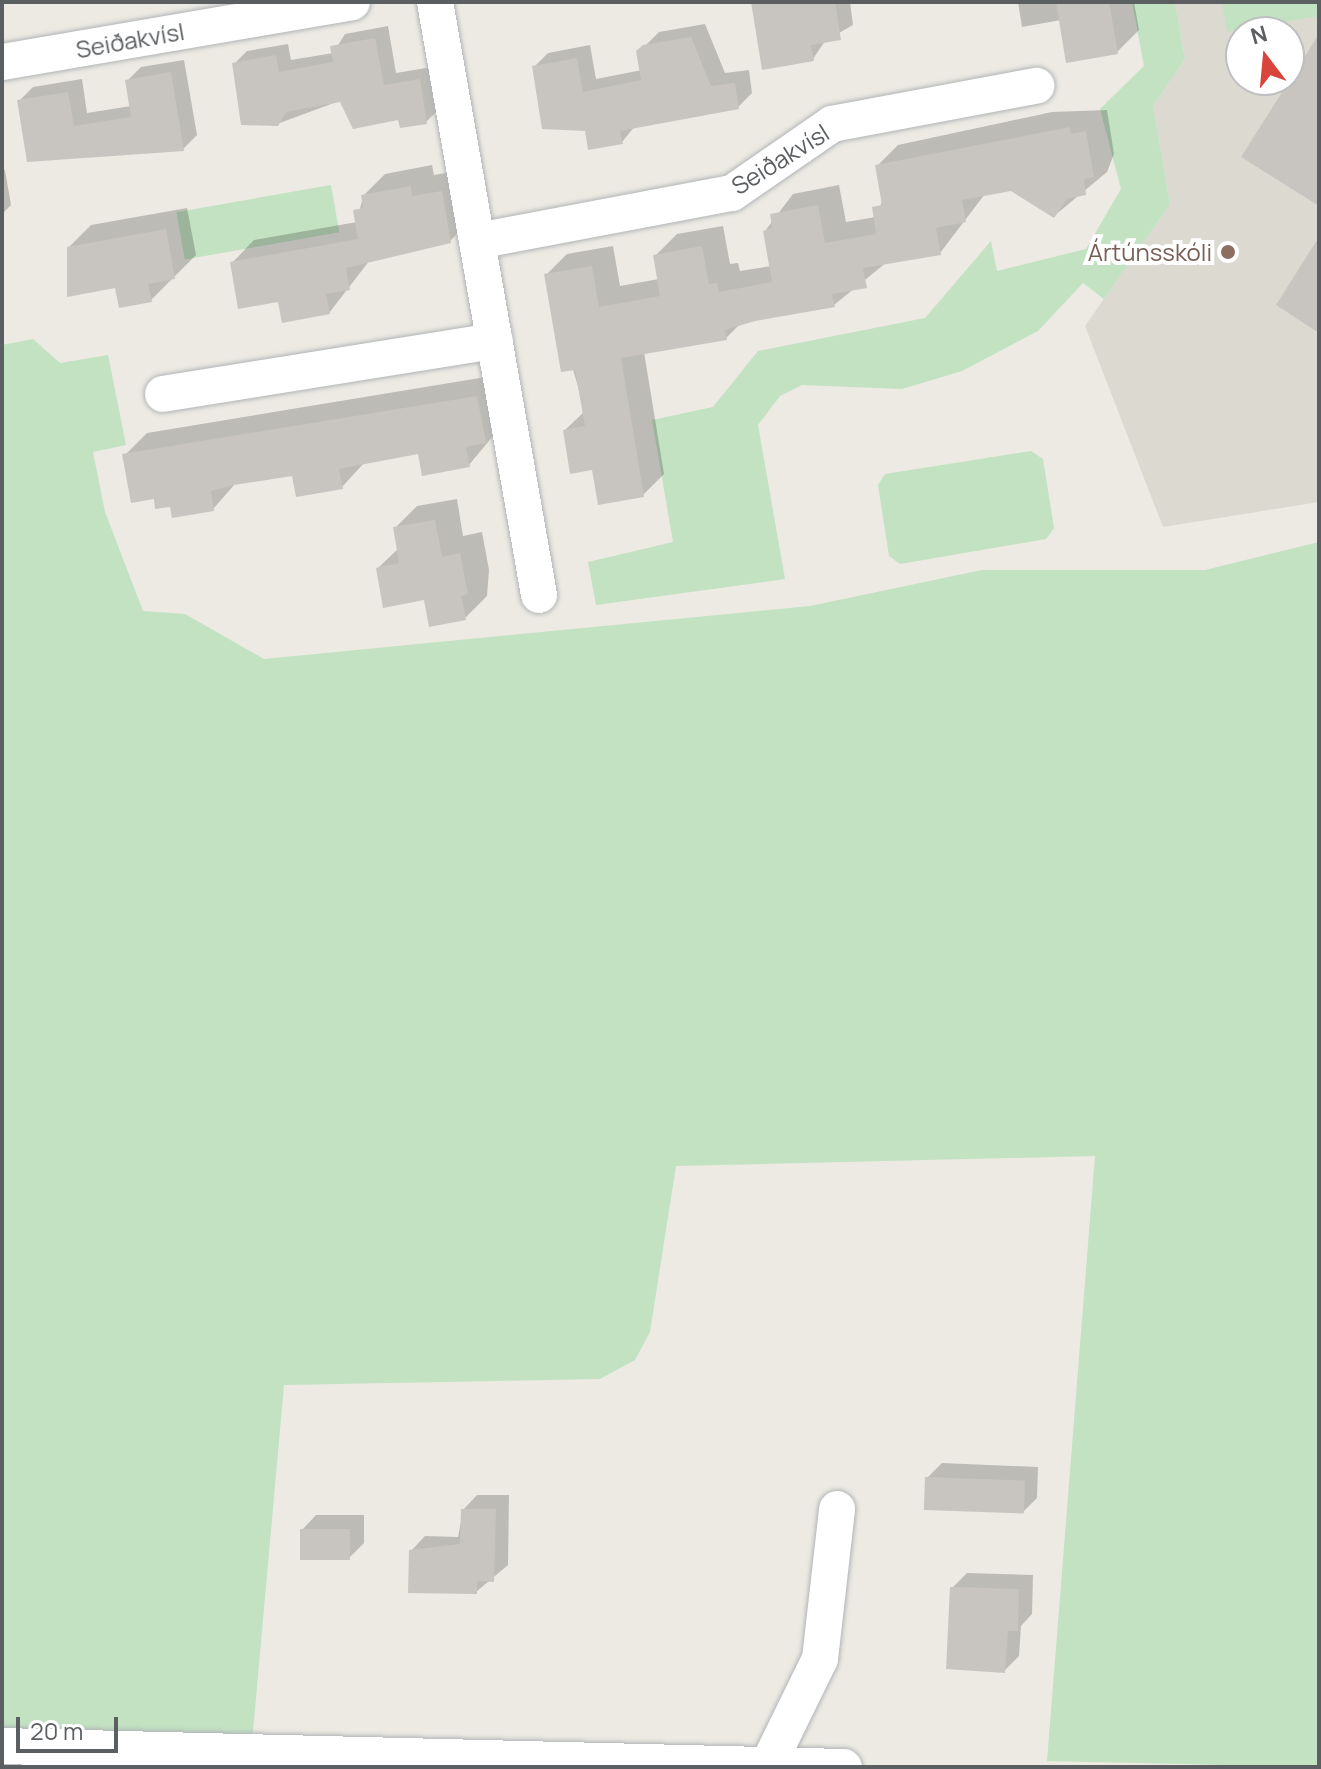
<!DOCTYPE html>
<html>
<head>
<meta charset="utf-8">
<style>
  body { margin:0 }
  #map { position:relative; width:1321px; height:1769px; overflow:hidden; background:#eceae3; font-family:Manrope,sans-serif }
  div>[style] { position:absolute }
  .education>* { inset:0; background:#dcd9d1 }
  .green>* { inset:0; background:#c2e2c2; transform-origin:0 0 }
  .shadow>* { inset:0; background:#0003 }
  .building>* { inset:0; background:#c8c5c0; transform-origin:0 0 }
  .roads { filter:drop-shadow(0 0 2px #b1b4b7) drop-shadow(0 0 2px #b1b4b7) }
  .minor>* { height:36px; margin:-18px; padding:0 18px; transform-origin:18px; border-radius:18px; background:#fff }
  .dots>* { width:22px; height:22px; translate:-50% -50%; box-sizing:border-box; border:4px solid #fff; border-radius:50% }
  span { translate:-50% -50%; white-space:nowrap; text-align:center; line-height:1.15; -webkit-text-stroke:8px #fff; paint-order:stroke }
  .street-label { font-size:24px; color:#5b5f62 }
  .education-label { font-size:24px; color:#785e54 }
  .right { translate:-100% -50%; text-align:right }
  .frame { position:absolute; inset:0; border:4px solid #5b5f62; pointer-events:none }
  .north { position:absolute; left:1225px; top:16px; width:80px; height:80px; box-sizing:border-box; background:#fff; border:2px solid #bdbfc0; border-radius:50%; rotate:344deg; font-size:22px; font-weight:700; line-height:32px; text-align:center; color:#5b5f62 }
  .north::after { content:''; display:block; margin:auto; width:28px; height:36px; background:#d9453d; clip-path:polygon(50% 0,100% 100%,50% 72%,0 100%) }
  .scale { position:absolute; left:16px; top:1717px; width:102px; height:36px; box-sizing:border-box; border:4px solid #5b5f62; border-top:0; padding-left:10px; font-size:24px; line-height:28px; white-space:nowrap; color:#5b5f62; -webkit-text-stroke:6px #fff; paint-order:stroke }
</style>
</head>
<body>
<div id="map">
  <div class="education">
    <div style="clip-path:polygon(evenodd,1175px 2px,1319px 2px,1319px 502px,1163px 527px,1085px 326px,1170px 204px,1153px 106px,1185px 59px,1175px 2px,1241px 32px,1289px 32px,1289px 80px,1241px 80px,1241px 32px)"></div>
  </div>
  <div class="green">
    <div style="clip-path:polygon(1132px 2px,1175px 2px,1185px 59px,1153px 106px,1170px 204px,1104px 299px,1083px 283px,1038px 331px,962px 371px,902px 389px,802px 385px,780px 396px,758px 425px,785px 579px,596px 605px,588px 562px,673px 542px,652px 420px,713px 407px,758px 351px,925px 318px,991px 241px,997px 271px,1086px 249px,1121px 189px,1100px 109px,1144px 66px)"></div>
    <div style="clip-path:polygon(1222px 2px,1319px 2px,1319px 16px,1227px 32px)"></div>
    <div style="left:331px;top:185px;width:48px;height:157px;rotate:80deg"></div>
    <div style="clip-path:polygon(33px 339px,60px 363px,108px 355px,126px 445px,93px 452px,105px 512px,143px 611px,185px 614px,264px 659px,810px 606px,982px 570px,1205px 570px,1319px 542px,1319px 1767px,1047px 1761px,1095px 1156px,676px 1166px,650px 1332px,635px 1360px,600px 1379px,284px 1385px,251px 1754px,2px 1746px,2px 345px)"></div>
    <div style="clip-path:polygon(1031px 451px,1043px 459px,1054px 528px,1046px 539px,900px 564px,889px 556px,878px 485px,885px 474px)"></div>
  </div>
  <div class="shadow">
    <div style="clip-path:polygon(753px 2px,850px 2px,853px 25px,825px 41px,813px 59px)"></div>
    <div style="clip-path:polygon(1018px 2px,1134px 2px,1139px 30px,1117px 52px,1061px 20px,1022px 27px)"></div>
    <div style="clip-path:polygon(705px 24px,725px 73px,749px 70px,752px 93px,738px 107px,635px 126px,622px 142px,587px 129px,534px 67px,548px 53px,590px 45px,596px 79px,642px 70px,639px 52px,659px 32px)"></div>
    <div style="clip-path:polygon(388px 26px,396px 73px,432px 67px,439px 109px,426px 122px,342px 100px,277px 124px,234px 64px,247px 51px,288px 44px,291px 60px,333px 53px,345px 34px)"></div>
    <div style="clip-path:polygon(184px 60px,197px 135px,183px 149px,28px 160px,19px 101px,33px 87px,82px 79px,87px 113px,131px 106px,127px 81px,141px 67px)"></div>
    <div style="clip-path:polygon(1107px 110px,1114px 154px,1107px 172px,1054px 216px,1011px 189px,985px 194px,940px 253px,887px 262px,834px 305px,741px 323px,726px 338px,644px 352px,664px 474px,643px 495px,594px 468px,565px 430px,585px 411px,546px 275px,567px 254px,613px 246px,620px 286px,659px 279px,655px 256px,677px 234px,723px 226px,730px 264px,738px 263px,740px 271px,771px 266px,765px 231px,793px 194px,839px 185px,846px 222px,876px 217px,883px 199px,877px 166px,898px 145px,1052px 112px)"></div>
    <div style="clip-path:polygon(432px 165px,434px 175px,463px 170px,472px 219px,450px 241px,370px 260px,329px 313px,280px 299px,232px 263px,254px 240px,357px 222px,363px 196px,385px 174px)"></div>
    <div style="clip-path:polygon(5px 170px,11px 205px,2px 214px,2px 171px)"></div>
    <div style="clip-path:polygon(187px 208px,196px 255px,151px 300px,117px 286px,69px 247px,91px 225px)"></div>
    <div style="clip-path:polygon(498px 375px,507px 419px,469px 465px,420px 452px,364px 463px,342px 487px,294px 473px,235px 484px,213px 509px,155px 497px,125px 455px,147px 433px)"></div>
    <div style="clip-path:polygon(457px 499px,463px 536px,482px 532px,489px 570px,487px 596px,465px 618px,378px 568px,399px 548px,395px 528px,417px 506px)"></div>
    <div style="clip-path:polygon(942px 1463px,1038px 1467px,1037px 1498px,1022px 1513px,927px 1478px)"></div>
    <div style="clip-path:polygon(477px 1495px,509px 1495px,508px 1565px,476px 1592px,411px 1551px,425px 1536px,458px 1537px,463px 1510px)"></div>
    <div style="clip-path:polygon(316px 1515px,364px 1515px,364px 1543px,349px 1558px,302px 1530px)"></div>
    <div style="clip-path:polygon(967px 1573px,1033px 1575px,1032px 1614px,1021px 1626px,1019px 1656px,1004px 1671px,952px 1588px)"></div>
  </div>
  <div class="building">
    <div style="clip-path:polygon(751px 2px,835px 2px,841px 40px,811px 45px,814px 61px,762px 70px)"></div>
    <div style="clip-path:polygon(1056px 2px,1109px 2px,1118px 54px,1066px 63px)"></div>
    <div style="clip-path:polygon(1319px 34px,1319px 206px,1241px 157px)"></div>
    <div style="clip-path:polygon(691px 37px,711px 86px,735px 83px,739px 109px,620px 131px,623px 144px,588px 150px,585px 131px,542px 129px,532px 66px,577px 58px,583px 92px,641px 80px,636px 51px,643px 45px)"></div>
    <div style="clip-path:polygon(375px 38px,384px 85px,420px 79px,427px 124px,400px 128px,398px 120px,353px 129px,340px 102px,286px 112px,278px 126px,241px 125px,232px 63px,276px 55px,279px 72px,333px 62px,330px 46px)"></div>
    <div style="clip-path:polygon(171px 72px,184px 151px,27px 162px,17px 100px,68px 92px,74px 126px,131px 117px,125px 80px)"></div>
    <div style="clip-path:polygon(1070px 127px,1071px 134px,1086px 131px,1094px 177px,1084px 179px,1086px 195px,1067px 199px,1054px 218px,1011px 191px,962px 200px,966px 222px,936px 228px,941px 255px,863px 268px,867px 288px,832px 294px,835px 307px,755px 321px,725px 330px,727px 340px,621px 358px,644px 497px,598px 505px,592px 470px,570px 474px,563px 430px,585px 426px,575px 370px,561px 372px,544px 274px,592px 266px,599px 307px,660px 296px,653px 255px,702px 246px,709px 284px,717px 283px,719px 292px,772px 282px,763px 231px,772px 228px,770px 214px,818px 205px,825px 243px,876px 234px,872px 207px,882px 205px,875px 165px)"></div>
    <div style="clip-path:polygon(411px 186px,412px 196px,442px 191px,451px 243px,346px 268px,350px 290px,326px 294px,330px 314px,282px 323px,278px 302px,238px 309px,230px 262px,358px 239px,353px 210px,363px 208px,361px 195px)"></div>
    <div style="clip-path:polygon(166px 229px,175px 279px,148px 284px,152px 302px,119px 308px,115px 288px,67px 297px,67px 247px)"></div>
    <div style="clip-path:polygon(1319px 237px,1319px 333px,1276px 305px)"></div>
    <div style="clip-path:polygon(477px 396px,486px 443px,466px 447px,470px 467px,422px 476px,418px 454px,339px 469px,343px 489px,296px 497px,292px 476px,234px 485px,211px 491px,214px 511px,172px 518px,170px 507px,155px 509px,154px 499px,131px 503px,122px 454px)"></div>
    <div style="clip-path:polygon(435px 520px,442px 557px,460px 553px,468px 594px,461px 596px,466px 620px,429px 627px,424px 600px,383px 608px,376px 568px,399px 563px,393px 527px)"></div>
    <div style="left:925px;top:1477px;width:100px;height:33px;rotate:2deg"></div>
    <div style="clip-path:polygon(461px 1509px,496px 1509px,494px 1582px,477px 1581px,477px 1594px,408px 1593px,409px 1550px,460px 1544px)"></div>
    <div style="left:300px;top:1529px;width:50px;height:31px"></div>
    <div style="clip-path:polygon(950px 1587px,1019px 1589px,1018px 1631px,1008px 1631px,1005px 1673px,946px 1669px)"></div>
  </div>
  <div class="roads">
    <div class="minor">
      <div style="left:435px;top:2px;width:602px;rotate:80.05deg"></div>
      <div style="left:2px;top:62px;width:355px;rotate:-9.7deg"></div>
      <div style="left:477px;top:241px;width:259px;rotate:-10.7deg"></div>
      <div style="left:732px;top:193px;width:121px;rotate:-34.6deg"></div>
      <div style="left:832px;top:124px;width:208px;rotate:-10.6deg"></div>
      <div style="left:163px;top:394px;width:336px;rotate:-9.1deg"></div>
      <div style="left:2px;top:1746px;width:842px;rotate:1.43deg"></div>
      <div style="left:768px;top:1765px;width:118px;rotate:-63.9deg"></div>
      <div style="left:820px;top:1659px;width:151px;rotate:-83.5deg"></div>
    </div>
  </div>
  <div class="dots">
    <div style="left:1228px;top:252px;background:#8d6e63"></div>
  </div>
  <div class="street-label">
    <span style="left:130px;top:40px;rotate:-10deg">Seiðakvísl</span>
    <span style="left:780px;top:159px;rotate:-32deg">Seiðakvísl</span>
  </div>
  <div class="education-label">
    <span class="right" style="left:1212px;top:252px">Ártúnsskóli</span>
  </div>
  <div class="frame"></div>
  <div class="north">N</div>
  <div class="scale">20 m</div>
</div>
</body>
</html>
